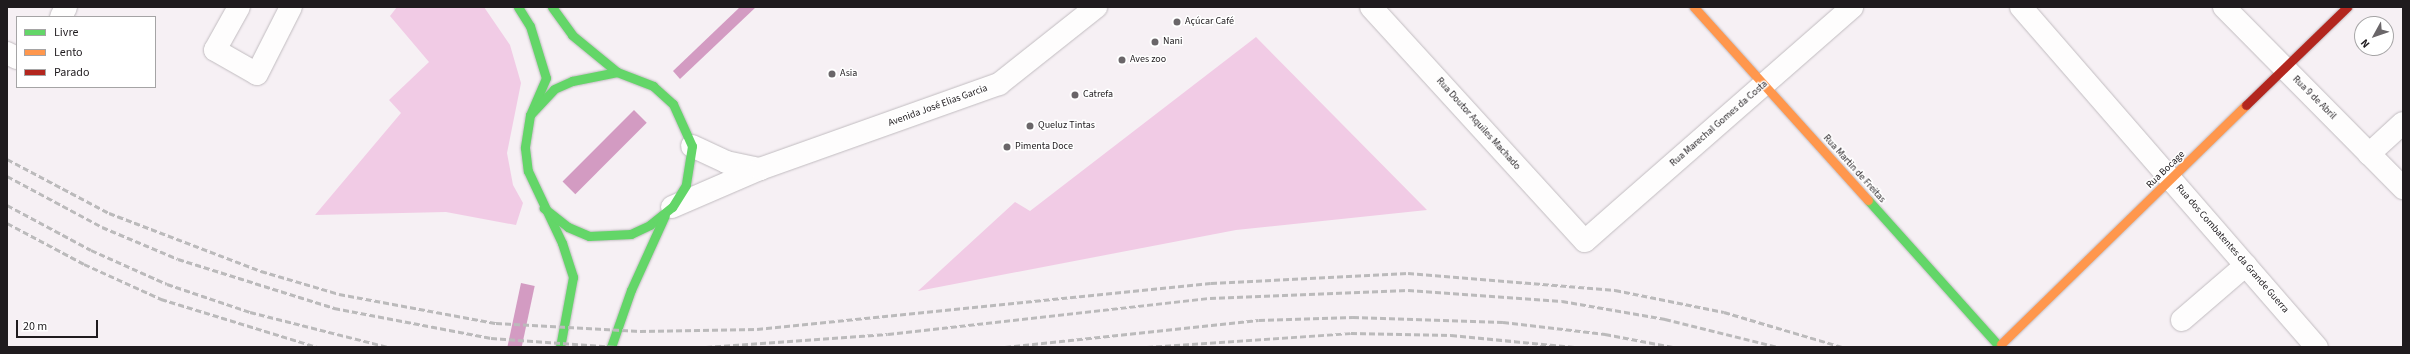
<!DOCTYPE html>
<html>
<head>
<meta charset="utf-8">
<style>
  body { margin:0 }
  #map { position:relative; width:2410px; height:354px; overflow:hidden; background:#f6f0f4; font-family:"Source Sans 3",sans-serif }
  div>[style] { position:absolute }
  .green>* { inset:0; background:#f1cbe5 }
  .water>* { inset:0; background:#d39bc2; transform-origin:0 0 }
  .roads { filter:drop-shadow(0 0 1px #c1bcc0) drop-shadow(0 0 1px #c1bcc0) }
  .street>* { height:22px; margin:-11px; padding:0 11px; transform-origin:11px; border-radius:11px; background:#fefdfd }
  .fast>* { height:9px; margin:-4.5px; padding:0 4.5px; transform-origin:4.5px; border-radius:4.5px; background:#63d668 }
  .slow>* { height:9px; margin:-4.5px; padding:0 4.5px; transform-origin:4.5px; border-radius:4.5px; background:#ff974d }
  .jam>* { height:9px; margin:-4.5px; padding:0 4.5px; transform-origin:4.5px; border-radius:4.5px; background:#b3261e }
  .rail>* { height:3px; margin-top:-1.5px; transform-origin:0; background:repeating-linear-gradient(90deg,#bbbabb 0 6px,transparent 0 9px) }
  .dots>* { width:11px; height:11px; translate:-50% -50%; box-sizing:border-box; border:2px solid #fff; border-radius:50% }
  span { translate:-50% -50%; white-space:nowrap; text-align:center; line-height:1.15; -webkit-text-stroke:3px #fff; paint-order:stroke }
  .poi-label { font-size:10px; color:#1f1b1e }
  .left { translate:0 -50%; text-align:left }
  .street-label { font-size:10px; color:#1f1b1e }
  .frame { position:absolute; inset:0; border:8px solid #1f1b1e; pointer-events:none }
  .legend { position:absolute; left:16px; top:16px; width:140px; height:72px; box-sizing:border-box; background:#fff; border:1px solid #a5a4a5; margin:0; padding:5px 7px; list-style:none; font-size:12px; color:#1f1b1e }
  .legend li { display:flex; align-items:center; gap:8px; height:20px }
  .legend b { width:20px; border:1px solid #a5a4a5 }
  .north { position:absolute; left:2354px; top:16px; width:40px; height:40px; box-sizing:border-box; background:#fff; border:1px solid #a5a4a5; border-radius:50%; rotate:230deg; font-size:11px; font-weight:700; line-height:16px; text-align:center; color:#1f1b1e }
  .north::after { content:''; display:block; margin:auto; width:14px; height:18px; background:#6a6669; clip-path:polygon(50% 0,100% 100%,50% 72%,0 100%) }
  .scale { position:absolute; left:16px; top:320px; width:82px; height:18px; box-sizing:border-box; border:2px solid #1f1b1e; border-top:0; padding-left:5px; font-size:12px; line-height:14px; white-space:nowrap; color:#1f1b1e; -webkit-text-stroke:3px #fff; paint-order:stroke }
</style>
</head>
<body>
<div id="map">
  <div class="green">
    <div style="clip-path:polygon(397px 7px,484px 7px,510px 45px,521px 83px,507px 153px,513px 185px,523px 203px,516px 225px,446px 212px,315px 215px,401px 113px,389px 100px,429px 62px,390px 16px)"></div>
    <div style="clip-path:polygon(1256px 37px,1427px 210px,1236px 230px,918px 291px,1015px 202px,1030px 211px)"></div>
  </div>
  <div class="water">
    <div style="clip-path:polygon(740px 7px,756px 7px,680px 79px,673px 71px)"></div>
    <div style="left:634px;top:110px;width:18px;height:101px;rotate:45deg"></div>
    <div style="left:521px;top:283px;width:14px;height:67px;rotate:12deg"></div>
  </div>
  <div class="roads">
    <div class="street">
      <div style="left:239px;top:7px;width:49px;rotate:119.2deg"></div>
      <div style="left:215px;top:50px;width:48px;rotate:29.7deg"></div>
      <div style="left:257px;top:74px;width:75px;rotate:-63.1deg"></div>
      <div style="left:1371px;top:7px;width:317px;rotate:47.6deg"></div>
      <div style="left:1585px;top:241px;width:355px;rotate:-41.2deg"></div>
      <div style="left:2021px;top:7px;width:451px;rotate:49deg"></div>
      <div style="left:2224px;top:7px;width:255px;rotate:45.3deg"></div>
      <div style="left:61px;top:17px;width:11px;rotate:-63deg"></div>
      <div style="left:7px;top:53px;width:11px;rotate:27deg"></div>
      <div style="left:692px;top:146px;width:38px;rotate:25deg"></div>
      <div style="left:726px;top:162px;width:35px;rotate:12deg"></div>
      <div style="left:2369px;top:154px;width:46px;rotate:-42.4deg"></div>
      <div style="left:672px;top:207px;width:96px;rotate:-23.4deg"></div>
      <div style="left:760px;top:169px;width:254px;rotate:-19.6deg"></div>
      <div style="left:999px;top:84px;width:124px;rotate:-38.4deg"></div>
      <div style="left:2182px;top:320px;width:84px;rotate:-40.7deg"></div>
    </div>
    <div class="fast">
      <div style="left:518px;top:7px;width:22px;rotate:58deg"></div>
      <div style="left:530px;top:26px;width:54px;rotate:72.9deg"></div>
      <div style="left:546px;top:78px;width:40px;rotate:113.4deg"></div>
      <div style="left:530px;top:115px;width:33px;rotate:99deg"></div>
      <div style="left:525px;top:148px;width:23px;rotate:83deg"></div>
      <div style="left:528px;top:171px;width:80px;rotate:64.7deg"></div>
      <div style="left:562px;top:243px;width:36px;rotate:72deg"></div>
      <div style="left:573px;top:277px;width:71px;rotate:100.5deg"></div>
      <div style="left:552px;top:7px;width:34px;rotate:54deg"></div>
      <div style="left:572px;top:35px;width:58px;rotate:39.4deg"></div>
      <div style="left:530px;top:115px;width:35px;rotate:-47deg"></div>
      <div style="left:554px;top:89px;width:20px;rotate:-24deg"></div>
      <div style="left:572px;top:81px;width:46px;rotate:-11.3deg"></div>
      <div style="left:617px;top:72px;width:39px;rotate:21deg"></div>
      <div style="left:653px;top:86px;width:27px;rotate:42deg"></div>
      <div style="left:673px;top:104px;width:46px;rotate:65.7deg"></div>
      <div style="left:692px;top:146px;width:39px;rotate:99deg"></div>
      <div style="left:686px;top:185px;width:26px;rotate:122deg"></div>
      <div style="left:672px;top:207px;width:28px;rotate:141deg"></div>
      <div style="left:650px;top:225px;width:21px;rotate:155deg"></div>
      <div style="left:631px;top:234px;width:42px;rotate:177.3deg"></div>
      <div style="left:589px;top:236px;width:23px;rotate:-157deg"></div>
      <div style="left:568px;top:227px;width:31px;rotate:-142deg"></div>
      <div style="left:1868px;top:200px;width:196px;rotate:48.1deg"></div>
      <div style="left:1999px;top:346px;width:3px;rotate:-45deg"></div>
      <div style="left:611px;top:347px;width:60px;rotate:-70.7deg"></div>
      <div style="left:631px;top:290px;width:82px;rotate:-65.6deg"></div>
    </div>
    <div class="slow">
      <div style="left:1694px;top:7px;width:260px;rotate:48deg"></div>
      <div style="left:2001px;top:344px;width:342px;rotate:-44.3deg"></div>
    </div>
    <div class="jam">
      <div style="left:2246px;top:105px;width:141px;rotate:-44.1deg"></div>
    </div>
  </div>
  <div class="rail">
    <div style="left:7px;top:159px;width:115px;rotate:27.9deg"></div>
    <div style="left:109px;top:213px;width:163px;rotate:20.9deg"></div>
    <div style="left:261px;top:271px;width:81px;rotate:16.4deg"></div>
    <div style="left:339px;top:294px;width:160px;rotate:10.5deg"></div>
    <div style="left:496px;top:323px;width:144px;rotate:3.2deg"></div>
    <div style="left:640px;top:331px;width:117px;rotate:-1deg"></div>
    <div style="left:757px;top:329px;width:456px;rotate:-5.8deg"></div>
    <div style="left:1211px;top:283px;width:197px;rotate:-2.9deg"></div>
    <div style="left:1408px;top:273px;width:208px;rotate:4.7deg"></div>
    <div style="left:1615px;top:290px;width:111px;rotate:11.4deg"></div>
    <div style="left:1724px;top:312px;width:123px;rotate:16.5deg"></div>
    <div style="left:7px;top:176px;width:108px;rotate:28.2deg"></div>
    <div style="left:102px;top:227px;width:82px;rotate:22.8deg"></div>
    <div style="left:178px;top:259px;width:164px;rotate:17.4deg"></div>
    <div style="left:334px;top:308px;width:160px;rotate:10.8deg"></div>
    <div style="left:491px;top:338px;width:126px;rotate:4.1deg"></div>
    <div style="left:7px;top:205px;width:95px;rotate:28.2deg"></div>
    <div style="left:91px;top:250px;width:83px;rotate:24.1deg"></div>
    <div style="left:167px;top:284px;width:88px;rotate:18.6deg"></div>
    <div style="left:250px;top:312px;width:142px;rotate:14.2deg"></div>
    <div style="left:7px;top:223px;width:87px;rotate:28deg"></div>
    <div style="left:84px;top:264px;width:85px;rotate:24.4deg"></div>
    <div style="left:161px;top:299px;width:163px;rotate:17.1deg"></div>
    <div style="left:706px;top:347px;width:182px;rotate:-4.1deg"></div>
    <div style="left:888px;top:334px;width:324px;rotate:-6.4deg"></div>
    <div style="left:1210px;top:298px;width:198px;rotate:-2.3deg"></div>
    <div style="left:1408px;top:290px;width:154px;rotate:4.1deg"></div>
    <div style="left:1562px;top:301px;width:105px;rotate:9.9deg"></div>
    <div style="left:1665px;top:319px;width:116px;rotate:13.9deg"></div>
    <div style="left:1005px;top:347px;width:255px;rotate:-6.1deg"></div>
    <div style="left:1259px;top:320px;width:94px;rotate:-1.8deg"></div>
    <div style="left:1353px;top:317px;width:150px;rotate:1.9deg"></div>
    <div style="left:1503px;top:322px;width:103px;rotate:6.7deg"></div>
    <div style="left:1605px;top:334px;width:69px;rotate:10.8deg"></div>
    <div style="left:1147px;top:347px;width:204px;rotate:-3.9deg"></div>
    <div style="left:1351px;top:333px;width:100px;rotate:1.1deg"></div>
    <div style="left:1451px;top:335px;width:124px;rotate:5.6deg"></div>
  </div>
  <div class="dots">
    <div style="left:1177px;top:22px;background:#6a6669"></div>
    <div style="left:1155px;top:42px;background:#6a6669"></div>
    <div style="left:1122px;top:60px;background:#6a6669"></div>
    <div style="left:832px;top:74px;background:#6a6669"></div>
    <div style="left:1075px;top:95px;background:#6a6669"></div>
    <div style="left:1030px;top:126px;background:#6a6669"></div>
    <div style="left:1007px;top:147px;background:#6a6669"></div>
  </div>
  <div class="poi-label">
    <span class="left" style="left:1185px;top:22px">Açúcar Café</span>
    <span class="left" style="left:1163px;top:42px">Nani</span>
    <span class="left" style="left:1130px;top:60px">Aves zoo</span>
    <span class="left" style="left:840px;top:74px">Asia</span>
    <span class="left" style="left:1083px;top:95px">Catrefa</span>
    <span class="left" style="left:1038px;top:126px">Queluz Tintas</span>
    <span class="left" style="left:1015px;top:147px">Pimenta Doce</span>
  </div>
  <div class="street-label">
    <span style="left:2314px;top:98px;rotate:45deg">Rua 9 de Abril</span>
    <span style="left:938px;top:106px;rotate:-20deg">Avenida José Elias Garcia</span>
    <span style="left:1478px;top:124px;rotate:48deg">Rua Doutor Aquiles Machado</span>
    <span style="left:1719px;top:124px;rotate:-41deg">Rua Marechal Gomes da Costa</span>
    <span style="left:1854px;top:169px;rotate:48deg">Rua Martin de Freitas</span>
    <span style="left:2166px;top:170px;rotate:-44deg">Rua Bocage</span>
    <span style="left:2232px;top:249px;rotate:49deg">Rua dos Combatentes da Grande Guerra</span>
  </div>
  <div class="frame"></div>
  <ul class="legend">
  <li><b style="height:5px;background:#63d668"></b>Livre</li>
  <li><b style="height:5px;background:#ff974d"></b>Lento</li>
  <li><b style="height:5px;background:#b3261e"></b>Parado</li>
  </ul>
  <div class="north">N</div>
  <div class="scale">20 m</div>
</div>
</body>
</html>
